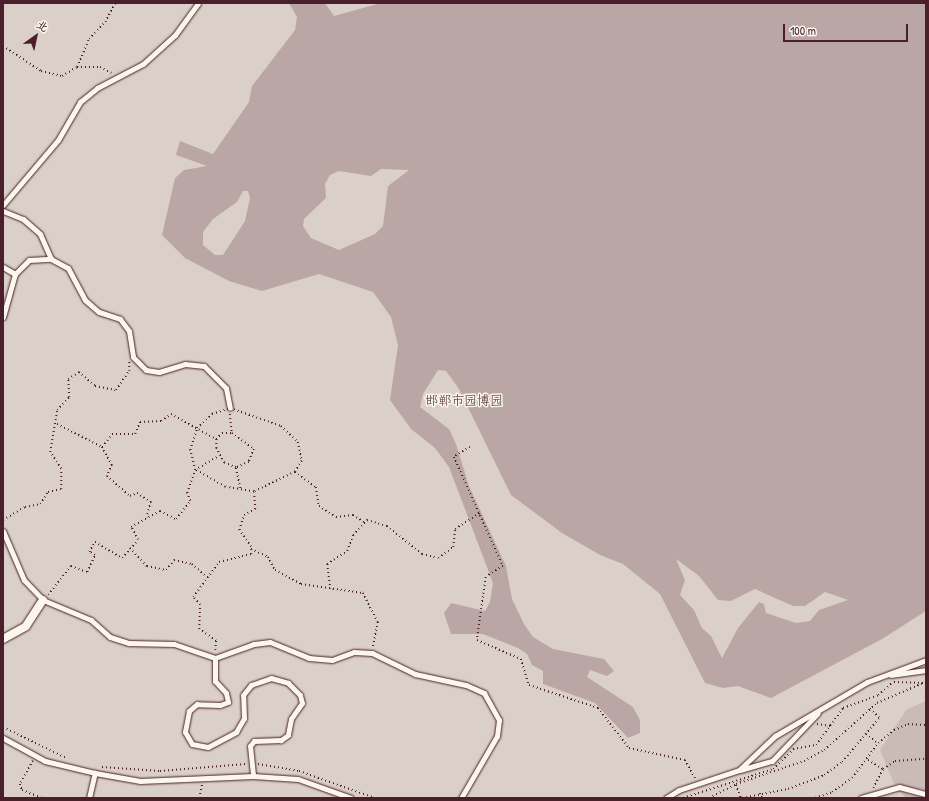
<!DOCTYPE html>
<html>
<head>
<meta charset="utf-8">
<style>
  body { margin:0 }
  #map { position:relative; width:929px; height:801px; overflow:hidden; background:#f4eee4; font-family:"Patrick Hand","LXGW WenKai TC",sans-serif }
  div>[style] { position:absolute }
  .green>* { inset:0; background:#dbd0c9; transform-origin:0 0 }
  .water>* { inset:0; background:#baa7a5 }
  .building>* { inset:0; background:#cabbb6 }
  .path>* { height:1.5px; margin-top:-0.75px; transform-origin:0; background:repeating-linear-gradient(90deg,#4a1f2b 0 1px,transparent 0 4px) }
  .roads { filter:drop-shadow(0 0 1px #4a1f2b) drop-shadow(0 0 1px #4a1f2b) }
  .service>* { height:5px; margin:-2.5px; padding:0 2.5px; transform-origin:2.5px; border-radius:2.5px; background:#fbf7ec }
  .pedestrian>* { height:8px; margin:-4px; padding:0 4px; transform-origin:4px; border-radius:4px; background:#fbf7ec }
  span { translate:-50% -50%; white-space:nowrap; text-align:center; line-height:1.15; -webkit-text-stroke:3px #fbf7ec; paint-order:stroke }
  .park-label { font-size:13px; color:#6e4b52 }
  .frame { position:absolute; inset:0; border:4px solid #4a1f2b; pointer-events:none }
  .north { position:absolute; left:16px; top:16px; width:40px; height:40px; -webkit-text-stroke:3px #fbf7ec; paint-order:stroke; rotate:33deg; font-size:11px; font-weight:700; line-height:16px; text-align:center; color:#4a1f2b }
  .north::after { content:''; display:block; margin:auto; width:14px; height:18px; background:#4a1f2b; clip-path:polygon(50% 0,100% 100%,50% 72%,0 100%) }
  .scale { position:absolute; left:783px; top:24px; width:125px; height:18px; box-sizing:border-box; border:2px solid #4a1f2b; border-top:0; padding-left:5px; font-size:12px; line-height:14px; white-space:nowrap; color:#4a1f2b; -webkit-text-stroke:3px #fbf7ec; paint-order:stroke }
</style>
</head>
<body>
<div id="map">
  <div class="green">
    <div style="left:3px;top:3px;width:923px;height:795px"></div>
  </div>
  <div class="water">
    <div style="clip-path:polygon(evenodd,289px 3px,325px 3px,334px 16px,381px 3px,926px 3px,926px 611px,882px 639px,771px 698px,738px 686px,723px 688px,705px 683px,660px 594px,623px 564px,600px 555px,562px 533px,511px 495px,459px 389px,446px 371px,438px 370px,423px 394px,420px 407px,449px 429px,456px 444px,469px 486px,506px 566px,512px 599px,524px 624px,533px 637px,553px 649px,604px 659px,614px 671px,607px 676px,590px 670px,587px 677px,633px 707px,640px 720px,640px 733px,628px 738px,595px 703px,543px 684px,543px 671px,532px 665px,527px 654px,518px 648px,483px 634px,451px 634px,444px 613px,451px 603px,485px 611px,490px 602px,493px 583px,449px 467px,435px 448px,411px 429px,390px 400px,398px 345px,391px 317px,373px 292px,319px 274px,262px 291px,229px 281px,185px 258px,162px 235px,175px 178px,184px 170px,207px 166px,176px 155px,180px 141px,213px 154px,249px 102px,252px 86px,295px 30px,297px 17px,289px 3px,381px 169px,409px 170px,388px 186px,383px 226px,375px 234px,339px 250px,311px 238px,303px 226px,304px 219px,326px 198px,325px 184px,330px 175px,339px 171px,371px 176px,381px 169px,289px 3px,243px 191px,248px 191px,250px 198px,245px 221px,223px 255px,215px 255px,203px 245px,203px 232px,213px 219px,237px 202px,243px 191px,289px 3px,676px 559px,699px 576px,718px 600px,731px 601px,755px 589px,793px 606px,805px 606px,825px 592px,848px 600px,819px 610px,810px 621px,796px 623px,766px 613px,764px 604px,759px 602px,738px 628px,722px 658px,711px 636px,702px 628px,694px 610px,680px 595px,685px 580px,676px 559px)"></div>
  </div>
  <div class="building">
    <div style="clip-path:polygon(926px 701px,926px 790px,894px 784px,880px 750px,906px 710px)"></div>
    <div style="clip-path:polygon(900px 791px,925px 798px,926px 798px,905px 798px)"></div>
  </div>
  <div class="path">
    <div style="left:3px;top:46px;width:45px;rotate:33.3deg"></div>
    <div style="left:41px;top:71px;width:22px;rotate:13deg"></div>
    <div style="left:62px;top:76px;width:17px;rotate:-31deg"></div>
    <div style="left:77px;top:67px;width:23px"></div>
    <div style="left:100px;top:67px;width:13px;rotate:27deg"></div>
    <div style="left:77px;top:67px;width:30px;rotate:-67deg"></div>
    <div style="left:89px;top:39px;width:23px;rotate:-47deg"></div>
    <div style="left:105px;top:22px;width:21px;rotate:-62deg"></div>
    <div style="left:230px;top:408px;width:54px;rotate:19.4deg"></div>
    <div style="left:281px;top:426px;width:23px;rotate:43deg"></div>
    <div style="left:298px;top:442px;width:19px;rotate:78deg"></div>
    <div style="left:302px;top:461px;width:13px;rotate:122deg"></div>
    <div style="left:295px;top:472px;width:46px;rotate:154deg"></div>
    <div style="left:254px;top:492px;width:29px;rotate:-170deg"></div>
    <div style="left:225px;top:487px;width:34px;rotate:-150deg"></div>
    <div style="left:195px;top:470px;width:21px;rotate:-104deg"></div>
    <div style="left:190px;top:450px;width:23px;rotate:-72deg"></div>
    <div style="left:197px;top:428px;width:21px;rotate:-43deg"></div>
    <div style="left:212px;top:414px;width:19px;rotate:-18deg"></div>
    <div style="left:230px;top:414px;width:19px;rotate:84deg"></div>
    <div style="left:57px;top:424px;width:51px;rotate:27.1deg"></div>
    <div style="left:102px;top:447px;width:21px;rotate:61deg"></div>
    <div style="left:112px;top:465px;width:12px;rotate:114deg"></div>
    <div style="left:107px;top:476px;width:30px;rotate:41deg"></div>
    <div style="left:130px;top:496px;width:8px;rotate:-23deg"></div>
    <div style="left:137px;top:493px;width:17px;rotate:33deg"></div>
    <div style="left:151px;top:502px;width:16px;rotate:105deg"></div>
    <div style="left:222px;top:433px;width:10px"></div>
    <div style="left:232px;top:433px;width:27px;rotate:36deg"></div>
    <div style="left:254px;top:449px;width:14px;rotate:111deg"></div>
    <div style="left:249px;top:462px;width:14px;rotate:155deg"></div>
    <div style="left:236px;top:468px;width:13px;rotate:-157deg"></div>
    <div style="left:224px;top:463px;width:17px;rotate:-118deg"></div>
    <div style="left:216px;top:448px;width:9px;rotate:-90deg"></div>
    <div style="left:216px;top:439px;width:8px;rotate:-45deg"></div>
    <div style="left:102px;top:447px;width:16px;rotate:-52deg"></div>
    <div style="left:112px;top:434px;width:23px"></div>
    <div style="left:135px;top:434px;width:13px;rotate:-67deg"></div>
    <div style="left:140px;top:422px;width:21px;rotate:-3deg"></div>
    <div style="left:161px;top:421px;width:12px;rotate:-35deg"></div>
    <div style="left:171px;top:414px;width:51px;rotate:29.1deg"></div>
    <div style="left:470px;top:447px;width:19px;rotate:148deg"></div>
    <div style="left:454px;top:457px;width:120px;rotate:65.8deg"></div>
    <div style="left:503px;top:566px;width:20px;rotate:147deg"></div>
    <div style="left:486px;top:577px;width:64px;rotate:98.1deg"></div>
    <div style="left:477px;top:640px;width:48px;rotate:23.4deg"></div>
    <div style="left:521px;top:659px;width:27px;rotate:73deg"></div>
    <div style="left:529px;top:685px;width:73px;rotate:18.4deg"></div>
    <div style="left:598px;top:708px;width:51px;rotate:52.2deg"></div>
    <div style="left:629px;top:748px;width:57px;rotate:12.1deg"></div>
    <div style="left:685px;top:760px;width:21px;rotate:61deg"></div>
    <div style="left:236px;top:468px;width:23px;rotate:77deg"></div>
    <div style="left:295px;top:472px;width:26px;rotate:36deg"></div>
    <div style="left:316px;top:487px;width:19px;rotate:81deg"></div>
    <div style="left:319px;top:506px;width:20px;rotate:33deg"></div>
    <div style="left:336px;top:517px;width:17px;rotate:-7deg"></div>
    <div style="left:353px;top:515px;width:13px;rotate:32deg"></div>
    <div style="left:3px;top:520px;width:26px;rotate:-31deg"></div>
    <div style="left:25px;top:507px;width:15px;rotate:-11deg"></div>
    <div style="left:40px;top:504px;width:14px;rotate:-56deg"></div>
    <div style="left:48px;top:492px;width:13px;rotate:-13deg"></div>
    <div style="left:61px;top:489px;width:20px;rotate:-90deg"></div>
    <div style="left:61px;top:469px;width:20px;rotate:-123deg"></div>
    <div style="left:50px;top:452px;width:43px;rotate:-80.5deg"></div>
    <div style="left:57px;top:410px;width:18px;rotate:-47deg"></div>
    <div style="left:69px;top:397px;width:18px;rotate:-93deg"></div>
    <div style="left:68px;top:379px;width:13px;rotate:-32deg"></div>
    <div style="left:79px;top:372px;width:21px;rotate:41deg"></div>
    <div style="left:95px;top:386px;width:21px;rotate:11deg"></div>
    <div style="left:116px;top:390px;width:23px;rotate:-56deg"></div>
    <div style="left:129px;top:371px;width:10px;rotate:-90deg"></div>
    <div style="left:130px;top:548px;width:25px;rotate:47deg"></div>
    <div style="left:147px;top:566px;width:19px;rotate:12deg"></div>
    <div style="left:166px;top:570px;width:13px;rotate:-51deg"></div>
    <div style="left:174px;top:560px;width:18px;rotate:13deg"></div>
    <div style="left:192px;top:564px;width:21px;rotate:41deg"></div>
    <div style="left:251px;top:549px;width:19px;rotate:25deg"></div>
    <div style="left:268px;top:557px;width:15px;rotate:62deg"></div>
    <div style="left:275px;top:570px;width:30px;rotate:28deg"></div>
    <div style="left:301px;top:584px;width:63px;rotate:8.3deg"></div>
    <div style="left:363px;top:593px;width:33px;rotate:63deg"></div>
    <div style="left:378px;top:622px;width:25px;rotate:101deg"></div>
    <div style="left:330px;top:589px;width:25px;rotate:-97deg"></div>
    <div style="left:327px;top:564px;width:24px;rotate:-33deg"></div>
    <div style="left:347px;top:551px;width:17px;rotate:-69deg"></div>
    <div style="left:353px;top:535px;width:21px;rotate:-47deg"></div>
    <div style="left:367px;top:520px;width:21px;rotate:17deg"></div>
    <div style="left:387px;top:526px;width:45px;rotate:38.7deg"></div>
    <div style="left:422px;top:554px;width:16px;rotate:14deg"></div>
    <div style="left:438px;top:558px;width:19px;rotate:-36deg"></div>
    <div style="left:453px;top:547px;width:18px;rotate:-84deg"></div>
    <div style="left:455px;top:529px;width:31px;rotate:-33deg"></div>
    <div style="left:48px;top:595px;width:37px;rotate:-52deg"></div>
    <div style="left:71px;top:566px;width:17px;rotate:21deg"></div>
    <div style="left:87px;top:572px;width:19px;rotate:-65deg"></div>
    <div style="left:95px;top:555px;width:7px;rotate:-153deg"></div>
    <div style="left:89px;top:552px;width:12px;rotate:-59deg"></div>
    <div style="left:95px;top:542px;width:31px;rotate:31deg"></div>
    <div style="left:122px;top:558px;width:24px;rotate:-48deg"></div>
    <div style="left:138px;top:540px;width:15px;rotate:-118deg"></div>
    <div style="left:131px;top:527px;width:33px;rotate:-29deg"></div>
    <div style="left:160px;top:511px;width:18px;rotate:27deg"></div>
    <div style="left:176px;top:519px;width:23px;rotate:-52deg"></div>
    <div style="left:190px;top:501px;width:9px;rotate:-111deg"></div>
    <div style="left:187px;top:493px;width:24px;rotate:-71deg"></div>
    <div style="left:195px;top:470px;width:27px;rotate:-31deg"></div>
    <div style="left:215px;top:650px;width:9px;rotate:-84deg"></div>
    <div style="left:216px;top:641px;width:21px;rotate:-145deg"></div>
    <div style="left:199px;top:629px;width:24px;rotate:-88deg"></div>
    <div style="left:200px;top:605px;width:11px;rotate:-131deg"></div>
    <div style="left:193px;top:597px;width:44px;rotate:-53.4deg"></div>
    <div style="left:219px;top:562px;width:33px;rotate:-14deg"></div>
    <div style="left:251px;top:554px;width:7px;rotate:-90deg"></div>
    <div style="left:251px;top:547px;width:21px;rotate:-125deg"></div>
    <div style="left:239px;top:530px;width:16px;rotate:-72deg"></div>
    <div style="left:244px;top:515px;width:13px;rotate:-29deg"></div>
    <div style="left:255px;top:509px;width:16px;rotate:-94deg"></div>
    <div style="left:894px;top:682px;width:32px;rotate:2deg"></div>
    <div style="left:817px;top:724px;width:14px;rotate:8deg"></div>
    <div style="left:3px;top:727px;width:70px;rotate:26.2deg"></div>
    <div style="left:866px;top:734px;width:15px;rotate:37deg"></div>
    <div style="left:793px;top:749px;width:23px;rotate:-10deg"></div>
    <div style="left:816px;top:745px;width:46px;rotate:-53.9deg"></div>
    <div style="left:843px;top:708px;width:37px;rotate:-20deg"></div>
    <div style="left:878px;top:695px;width:20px;rotate:-41deg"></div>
    <div style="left:868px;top:760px;width:17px;rotate:31deg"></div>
    <div style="left:33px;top:761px;width:26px;rotate:119deg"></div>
    <div style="left:20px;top:784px;width:6px;rotate:72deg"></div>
    <div style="left:22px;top:790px;width:22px;rotate:22deg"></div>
    <div style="left:258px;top:764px;width:42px;rotate:9.7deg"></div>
    <div style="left:299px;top:771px;width:81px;rotate:19.6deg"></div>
    <div style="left:102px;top:767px;width:58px;rotate:3.9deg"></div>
    <div style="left:160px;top:771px;width:86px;rotate:-4.7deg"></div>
    <div style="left:736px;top:785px;width:14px;rotate:69deg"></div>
    <div style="left:873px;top:788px;width:21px;rotate:-62deg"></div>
    <div style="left:883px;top:769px;width:14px;rotate:-34deg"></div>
    <div style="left:895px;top:761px;width:31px;rotate:-4deg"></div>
    <div style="left:760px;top:793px;width:5px;rotate:68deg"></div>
    <div style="left:199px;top:798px;width:14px;rotate:-78deg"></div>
    <div style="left:683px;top:798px;width:95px;rotate:-17.9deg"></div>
    <div style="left:773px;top:769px;width:29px;rotate:-44deg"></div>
    <div style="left:709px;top:798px;width:30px;rotate:-27deg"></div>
    <div style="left:736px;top:784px;width:72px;rotate:-18.7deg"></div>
    <div style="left:804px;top:761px;width:23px;rotate:-29deg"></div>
    <div style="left:824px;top:750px;width:71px;rotate:-41.6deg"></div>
    <div style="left:877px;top:703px;width:50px;rotate:-23.5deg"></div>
    <div style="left:742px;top:798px;width:47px;rotate:-11.1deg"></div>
    <div style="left:788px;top:789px;width:39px;rotate:-21deg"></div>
    <div style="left:824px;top:775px;width:22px;rotate:-36deg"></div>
    <div style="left:842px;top:762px;width:57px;rotate:-49.9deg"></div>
    <div style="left:879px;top:718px;width:13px;rotate:-135deg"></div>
    <div style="left:815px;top:798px;width:18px;rotate:-19deg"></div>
    <div style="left:832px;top:792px;width:24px;rotate:-35deg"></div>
    <div style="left:852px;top:778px;width:44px;rotate:-53.4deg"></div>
    <div style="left:878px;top:743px;width:21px;rotate:-39deg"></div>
    <div style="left:894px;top:730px;width:15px;rotate:-23deg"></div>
    <div style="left:908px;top:724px;width:18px;rotate:3deg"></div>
  </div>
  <div class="roads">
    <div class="service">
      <div style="left:3px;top:205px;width:85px;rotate:-49.8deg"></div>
      <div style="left:58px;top:140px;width:44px;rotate:-59.9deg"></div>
      <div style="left:80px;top:102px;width:22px;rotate:-39deg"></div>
      <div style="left:97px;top:88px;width:52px;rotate:-27.6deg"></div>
      <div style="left:143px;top:64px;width:43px;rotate:-42.2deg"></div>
      <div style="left:175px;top:35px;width:39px;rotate:-54deg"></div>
      <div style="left:3px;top:211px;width:22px;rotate:22deg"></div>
      <div style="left:23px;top:219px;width:23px;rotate:41deg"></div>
      <div style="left:40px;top:234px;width:27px;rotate:66deg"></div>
      <div style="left:3px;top:267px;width:14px;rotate:30deg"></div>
      <div style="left:3px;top:317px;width:45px;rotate:-74.4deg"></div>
      <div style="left:15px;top:274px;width:20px;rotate:-45deg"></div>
      <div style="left:29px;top:260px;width:22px;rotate:-3deg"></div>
      <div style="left:51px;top:259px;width:19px;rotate:28deg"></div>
      <div style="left:68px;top:268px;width:36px;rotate:62deg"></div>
      <div style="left:85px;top:300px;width:18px;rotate:41deg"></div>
      <div style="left:99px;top:312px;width:22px;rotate:18deg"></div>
      <div style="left:120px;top:319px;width:15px;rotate:53deg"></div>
      <div style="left:129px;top:331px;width:26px;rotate:81deg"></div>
      <div style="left:133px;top:357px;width:18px;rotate:45deg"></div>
      <div style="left:146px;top:370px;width:13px;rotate:9deg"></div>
      <div style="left:159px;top:372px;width:27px;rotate:-17deg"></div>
      <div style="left:185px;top:364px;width:19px;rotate:6deg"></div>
      <div style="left:204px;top:366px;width:31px;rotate:45deg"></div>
      <div style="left:226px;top:388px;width:20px;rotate:79deg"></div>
      <div style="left:3px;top:531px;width:53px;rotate:66.8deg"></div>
      <div style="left:24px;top:580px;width:28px;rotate:46deg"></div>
      <div style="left:43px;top:600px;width:52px;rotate:22.6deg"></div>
      <div style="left:91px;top:620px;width:25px;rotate:42deg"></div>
      <div style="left:110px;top:637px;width:20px;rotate:18deg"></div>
      <div style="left:129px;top:643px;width:45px;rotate:1.3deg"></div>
      <div style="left:174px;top:644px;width:43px;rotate:18.9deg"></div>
      <div style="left:215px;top:658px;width:41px;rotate:-19.7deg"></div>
      <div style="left:254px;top:644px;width:16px;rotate:-7deg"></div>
      <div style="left:270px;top:642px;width:42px;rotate:22.3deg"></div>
      <div style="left:309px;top:658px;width:23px;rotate:5deg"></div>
      <div style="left:332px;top:660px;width:23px;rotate:-20deg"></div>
      <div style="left:354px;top:652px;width:18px;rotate:3deg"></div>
      <div style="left:372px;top:653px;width:48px;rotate:26deg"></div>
      <div style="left:415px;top:674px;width:52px;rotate:12.2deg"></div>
      <div style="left:466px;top:685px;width:20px;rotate:24deg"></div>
      <div style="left:484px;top:693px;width:31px;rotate:61deg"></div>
      <div style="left:499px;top:720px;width:16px;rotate:97deg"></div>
      <div style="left:497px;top:736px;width:72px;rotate:120.1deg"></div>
      <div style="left:215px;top:658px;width:23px;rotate:90deg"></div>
      <div style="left:215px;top:681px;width:16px;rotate:47deg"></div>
      <div style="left:226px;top:693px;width:9px;rotate:77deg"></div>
      <div style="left:228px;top:702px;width:9px;rotate:159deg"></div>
      <div style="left:220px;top:705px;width:23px;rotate:-178deg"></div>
      <div style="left:197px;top:704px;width:11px;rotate:139deg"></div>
      <div style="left:189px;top:711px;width:21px;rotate:101deg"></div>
      <div style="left:185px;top:732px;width:14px;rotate:60deg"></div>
      <div style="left:192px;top:744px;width:16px;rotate:11deg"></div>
      <div style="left:208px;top:747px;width:32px;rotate:-28deg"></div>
      <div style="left:236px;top:732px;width:16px;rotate:-60deg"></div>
      <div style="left:244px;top:718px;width:23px;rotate:-92deg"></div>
      <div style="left:243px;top:695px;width:13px;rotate:-51deg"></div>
      <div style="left:251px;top:685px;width:21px;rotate:-19deg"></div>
      <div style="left:271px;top:678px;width:18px;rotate:16deg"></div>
      <div style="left:288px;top:683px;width:17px;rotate:45deg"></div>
      <div style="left:300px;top:695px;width:8px;rotate:76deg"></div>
      <div style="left:302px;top:703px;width:19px;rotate:125deg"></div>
      <div style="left:291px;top:719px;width:16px;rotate:101deg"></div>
      <div style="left:288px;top:735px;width:9px;rotate:144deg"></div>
      <div style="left:281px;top:740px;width:27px;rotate:178deg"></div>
      <div style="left:254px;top:741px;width:6px;rotate:129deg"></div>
      <div style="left:250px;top:746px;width:30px;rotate:84deg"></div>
      <div style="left:891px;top:675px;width:35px;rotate:-8deg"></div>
      <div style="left:3px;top:738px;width:48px;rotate:28.7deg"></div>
      <div style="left:45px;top:761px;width:51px;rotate:13.5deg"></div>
      <div style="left:95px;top:773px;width:46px;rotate:10.1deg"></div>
      <div style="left:140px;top:781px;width:113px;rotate:-2.5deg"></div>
      <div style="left:253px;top:776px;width:45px;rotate:3.8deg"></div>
      <div style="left:298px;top:779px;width:56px;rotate:19.7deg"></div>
      <div style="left:740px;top:770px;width:33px;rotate:-16deg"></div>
      <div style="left:772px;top:761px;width:66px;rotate:-46.2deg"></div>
      <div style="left:89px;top:798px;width:26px;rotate:-77deg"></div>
      <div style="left:666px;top:798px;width:15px;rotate:-32deg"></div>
      <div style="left:679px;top:790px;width:63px;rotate:-18.4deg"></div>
      <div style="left:739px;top:770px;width:50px;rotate:-43.4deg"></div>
      <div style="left:775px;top:736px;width:107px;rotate:-30.4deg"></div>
      <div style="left:867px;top:682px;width:63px;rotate:-20.4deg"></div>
      <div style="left:861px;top:798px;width:40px;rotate:-16deg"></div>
      <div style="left:899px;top:787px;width:28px;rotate:15deg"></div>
    </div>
    <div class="pedestrian">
      <div style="left:3px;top:639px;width:26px;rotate:-29deg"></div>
      <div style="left:26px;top:626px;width:31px;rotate:-57deg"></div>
    </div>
  </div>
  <div class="park-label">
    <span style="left:464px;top:400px">邯郸市园博园</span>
  </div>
  <div class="frame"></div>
  <div class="north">北</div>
  <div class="scale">100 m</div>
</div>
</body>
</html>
